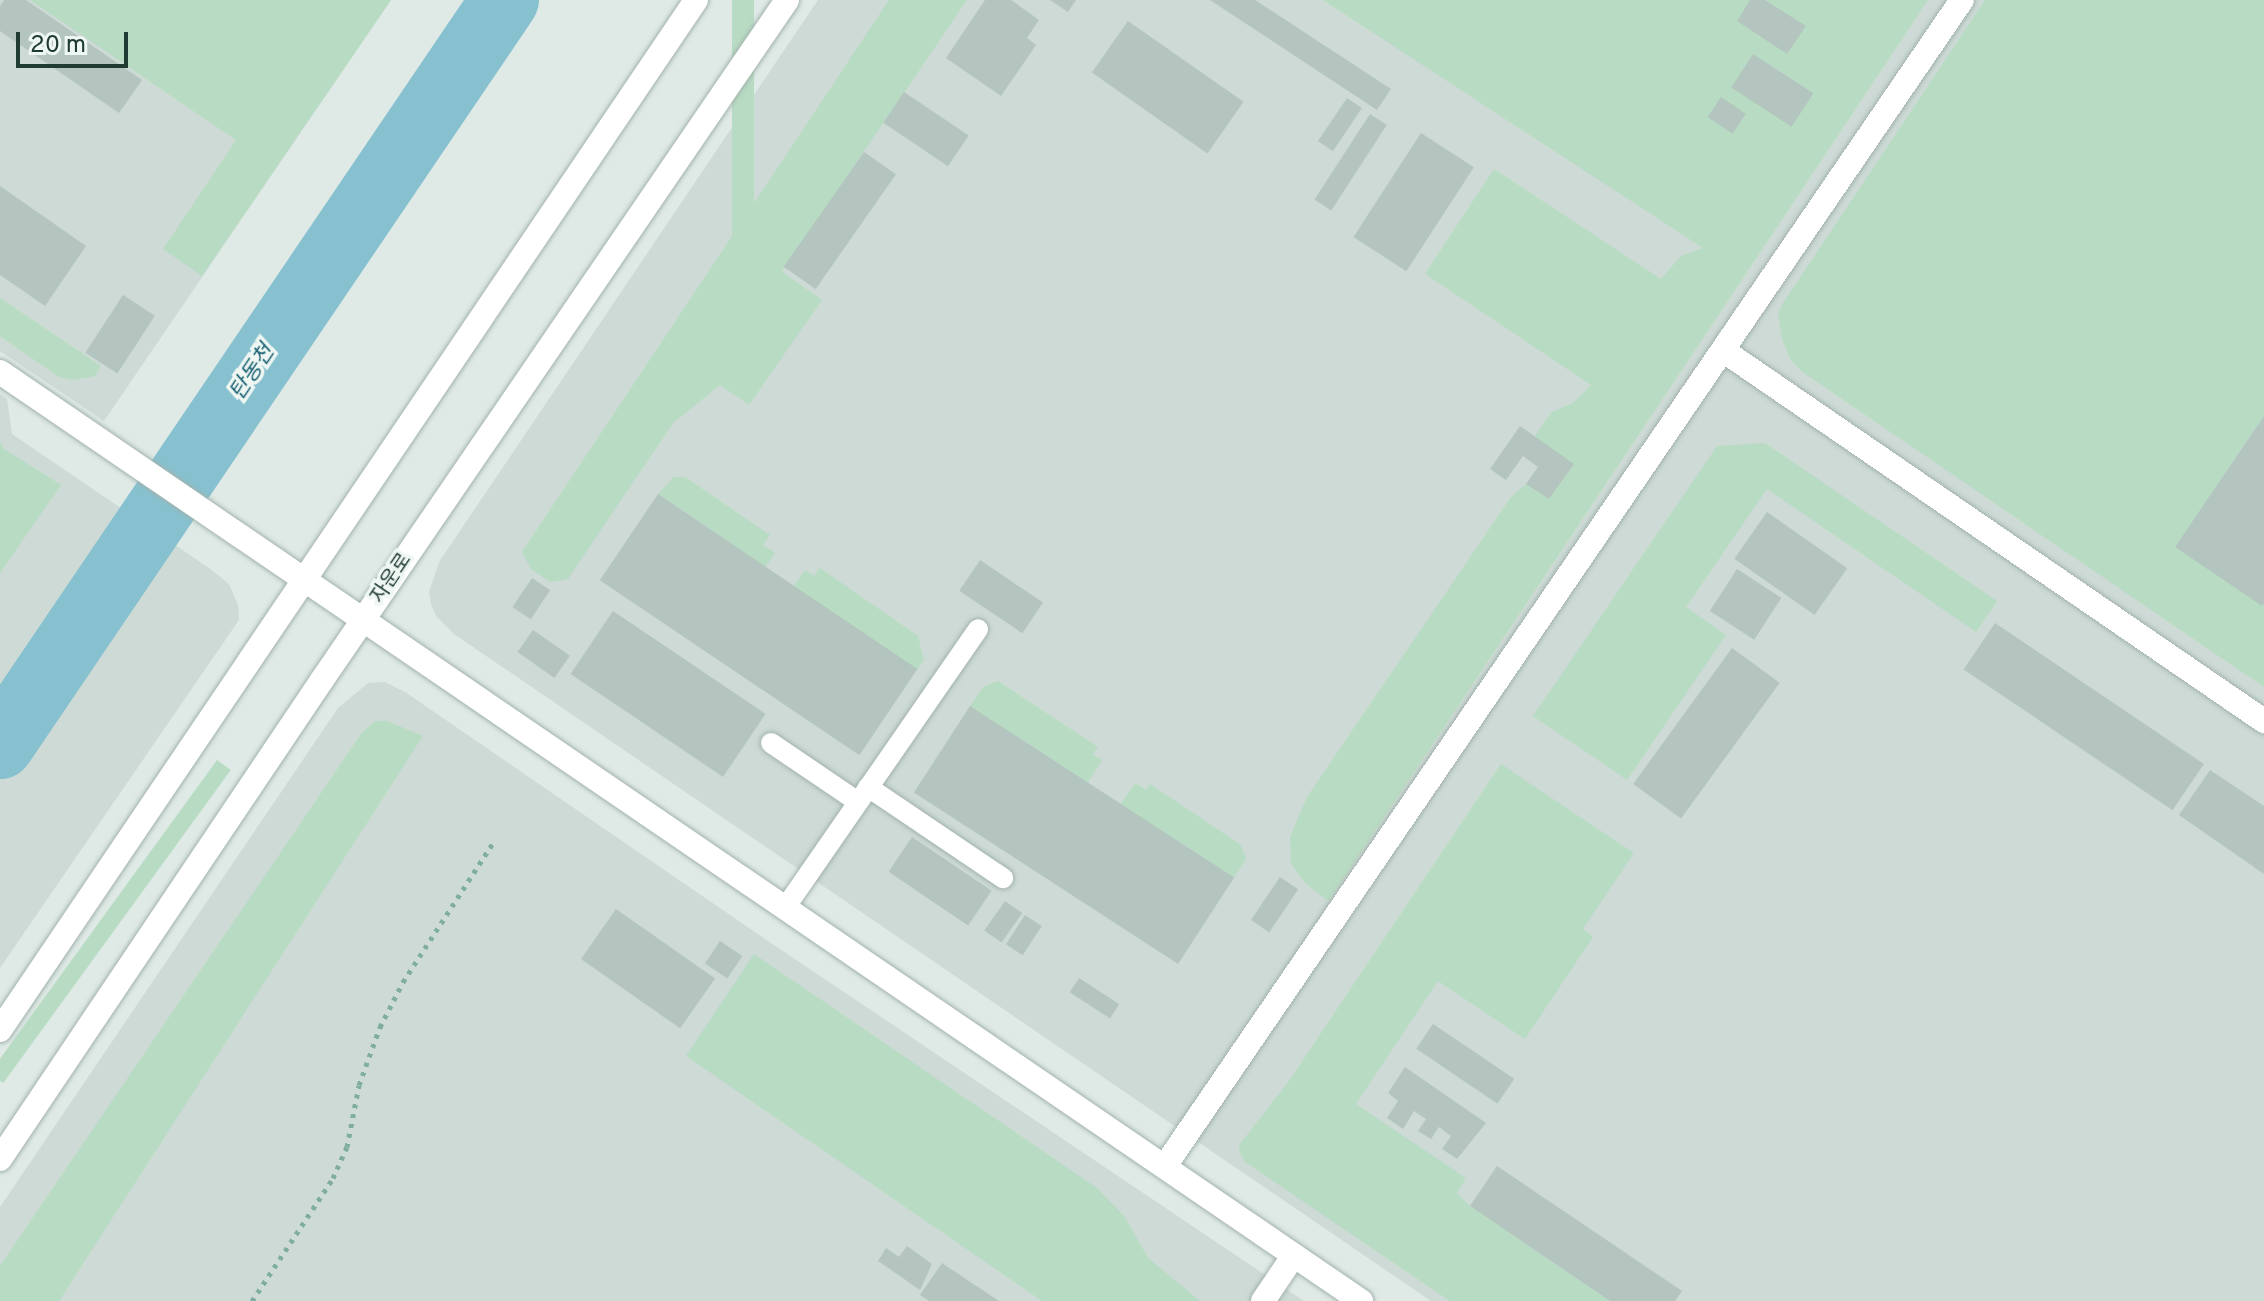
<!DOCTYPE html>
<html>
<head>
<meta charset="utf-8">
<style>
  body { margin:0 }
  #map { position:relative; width:2264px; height:1301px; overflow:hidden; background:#dfeae6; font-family:Overpass,"Noto Sans KR",sans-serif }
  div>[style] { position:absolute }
  .built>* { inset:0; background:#cddad5 }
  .green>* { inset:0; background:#b8dcc3; transform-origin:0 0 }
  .river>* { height:68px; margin:-34px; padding:0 34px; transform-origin:34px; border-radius:34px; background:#87c1d0 }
  .building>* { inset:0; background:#b4c5bf; transform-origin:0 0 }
  .path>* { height:5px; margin-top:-2.5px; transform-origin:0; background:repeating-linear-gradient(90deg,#7faea1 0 4px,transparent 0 10px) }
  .roads { filter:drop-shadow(0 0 2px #a2b2ad) drop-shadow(0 0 2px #a2b2ad) }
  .service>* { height:20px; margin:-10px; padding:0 10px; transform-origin:10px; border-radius:10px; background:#fff }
  .minor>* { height:24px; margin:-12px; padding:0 12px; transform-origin:12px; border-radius:12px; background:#fff }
  .tertiary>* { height:24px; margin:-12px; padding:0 12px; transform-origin:12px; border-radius:12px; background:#fff }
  span { translate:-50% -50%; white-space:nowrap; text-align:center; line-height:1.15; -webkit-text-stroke:7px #eff7f3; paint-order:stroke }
  .street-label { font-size:20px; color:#203a34 }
  .water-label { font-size:22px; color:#1b6275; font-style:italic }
  .scale { position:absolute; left:16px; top:32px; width:112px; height:36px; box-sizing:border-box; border:4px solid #203a34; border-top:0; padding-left:10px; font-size:24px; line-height:28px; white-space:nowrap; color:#203a34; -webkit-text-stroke:6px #eff7f3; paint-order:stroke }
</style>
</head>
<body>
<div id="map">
  <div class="built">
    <div style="clip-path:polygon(0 0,391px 0,104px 421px,0 351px)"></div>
    <div style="clip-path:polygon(818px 0,2264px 0,2264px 1301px,1431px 1301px,454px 634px,436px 616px,431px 604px,429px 592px,439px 562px)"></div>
    <div style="clip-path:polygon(0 394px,7px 399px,12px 434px,209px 568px,229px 584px,238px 605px,239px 620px,0 968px)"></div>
    <div style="clip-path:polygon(385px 682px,405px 692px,771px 943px,1304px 1301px,0 1301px,0 1207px,338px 708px,368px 683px)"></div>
  </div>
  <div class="green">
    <div style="clip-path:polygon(30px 0,391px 0,202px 276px,163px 249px,236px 140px)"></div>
    <div style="left:732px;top:0;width:22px;height:250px"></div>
    <div style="clip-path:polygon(889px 0,967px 0,782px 272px,822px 300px,749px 405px,720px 385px,673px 423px,568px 579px,550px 582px,531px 569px,522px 552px)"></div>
    <div style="clip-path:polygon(1323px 0,1928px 0,1328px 901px,1304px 882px,1291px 863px,1290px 837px,1307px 797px,1511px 497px,1526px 484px,1549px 499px,1573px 465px,1534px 437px,1552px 412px,1573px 403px,1591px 385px,1425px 274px,1494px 169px,1661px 279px,1681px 256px,1703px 248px)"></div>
    <div style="clip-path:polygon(1985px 0,2264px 0,2264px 687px,1801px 371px,1790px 359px,1782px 339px,1778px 313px,1783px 303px)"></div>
    <div style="clip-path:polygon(0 298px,101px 366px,95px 376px,73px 380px,59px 377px,0 336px)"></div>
    <div style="clip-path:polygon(0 442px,4px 449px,61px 485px,0 573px)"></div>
    <div style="clip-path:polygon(1765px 443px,1997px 601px,1976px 632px,1767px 489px,1686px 607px,1726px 635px,1627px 780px,1533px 716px,1717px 446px)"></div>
    <div style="clip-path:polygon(674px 477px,685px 477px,770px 535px,763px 545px,775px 553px,765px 568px,658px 494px)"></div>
    <div style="clip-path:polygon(820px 568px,918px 636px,924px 660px,916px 671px,793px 587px,805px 570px,814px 576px)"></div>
    <div style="clip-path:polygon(998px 681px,1098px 747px,1093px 755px,1102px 760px,1087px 784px,970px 706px,983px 687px)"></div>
    <div style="clip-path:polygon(375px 721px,387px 721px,423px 736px,59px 1301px,0 1301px,0 1266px,361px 734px)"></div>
    <div style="left:217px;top:760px;width:17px;height:387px;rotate:36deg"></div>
    <div style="clip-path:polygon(1501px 764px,1634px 853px,1583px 929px,1593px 937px,1525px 1039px,1438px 981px,1356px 1104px,1466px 1178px,1457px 1193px,1470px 1206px,1610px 1301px,1450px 1301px,1245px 1162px,1240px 1153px,1239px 1145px,1289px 1081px)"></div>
    <div style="clip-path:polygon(1135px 783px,1146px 790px,1150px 784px,1241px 845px,1246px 859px,1233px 879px,1120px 805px)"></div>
    <div style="clip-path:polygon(754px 954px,1097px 1188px,1125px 1217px,1148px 1258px,1200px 1301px,1042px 1301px,686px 1056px)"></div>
  </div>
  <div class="river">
    <div style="left:0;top:745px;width:900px;rotate:-55.87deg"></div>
  </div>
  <div class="building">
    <div style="clip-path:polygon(4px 0,26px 0,142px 80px,119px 113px,0 31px,0 6px)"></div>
    <div style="clip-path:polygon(985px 0,1011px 0,1039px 20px,1027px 38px,1036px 45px,1001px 96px,946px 58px)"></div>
    <div style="clip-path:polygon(1050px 0,1076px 0,1068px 12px)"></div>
    <div style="clip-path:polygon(1210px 0,1255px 0,1391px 89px,1377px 110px)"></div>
    <div style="clip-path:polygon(1750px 0,1765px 0,1806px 26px,1787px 54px,1737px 21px)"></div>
    <div style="left:1128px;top:21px;width:141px;height:63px;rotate:35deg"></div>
    <div style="left:1753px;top:54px;width:72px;height:40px;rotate:33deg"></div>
    <div style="left:904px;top:92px;width:78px;height:37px;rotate:34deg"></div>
    <div style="left:1721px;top:97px;width:30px;height:24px;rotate:34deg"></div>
    <div style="left:1347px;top:98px;width:18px;height:52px;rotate:34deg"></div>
    <div style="left:1370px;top:114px;width:20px;height:102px;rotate:33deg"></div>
    <div style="left:1421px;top:133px;width:63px;height:124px;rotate:33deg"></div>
    <div style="left:864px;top:152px;width:39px;height:140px;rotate:35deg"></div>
    <div style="clip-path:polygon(0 186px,86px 246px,45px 306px,0 275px)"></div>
    <div style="left:123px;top:295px;width:38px;height:69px;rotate:33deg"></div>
    <div style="clip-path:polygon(2264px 416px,2264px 603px,2262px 606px,2175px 547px)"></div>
    <div style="clip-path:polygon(1520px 426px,1574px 464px,1549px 499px,1526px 484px,1538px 467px,1523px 456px,1506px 480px,1490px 469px)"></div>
    <div style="left:658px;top:494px;width:313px;height:104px;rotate:34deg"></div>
    <div style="left:1767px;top:512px;width:98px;height:57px;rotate:35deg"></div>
    <div style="left:980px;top:560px;width:76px;height:37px;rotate:34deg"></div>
    <div style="left:1737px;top:569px;width:53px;height:50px;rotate:33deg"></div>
    <div style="left:532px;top:578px;width:22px;height:35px;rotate:34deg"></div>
    <div style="left:613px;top:611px;width:184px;height:76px;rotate:34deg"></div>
    <div style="left:1995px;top:623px;width:252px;height:56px;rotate:34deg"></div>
    <div style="left:533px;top:630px;width:45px;height:27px;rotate:35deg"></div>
    <div style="left:1732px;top:648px;width:59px;height:168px;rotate:36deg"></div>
    <div style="left:970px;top:706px;width:315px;height:103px;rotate:33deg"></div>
    <div style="clip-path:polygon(2210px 770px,2264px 806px,2264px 874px,2179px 815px)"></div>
    <div style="left:912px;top:837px;width:96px;height:42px;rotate:34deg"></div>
    <div style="left:1280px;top:877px;width:22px;height:52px;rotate:34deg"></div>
    <div style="left:1005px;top:901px;width:21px;height:36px;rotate:35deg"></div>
    <div style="left:616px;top:909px;width:121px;height:61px;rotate:35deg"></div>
    <div style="left:1025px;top:915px;width:20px;height:35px;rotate:33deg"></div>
    <div style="left:720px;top:941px;width:27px;height:27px;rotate:34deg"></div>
    <div style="left:1079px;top:978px;width:48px;height:17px;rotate:33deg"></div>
    <div style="left:1433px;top:1024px;width:98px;height:30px;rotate:34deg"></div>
    <div style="clip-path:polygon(1405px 1067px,1486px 1123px,1457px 1159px,1442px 1149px,1451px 1136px,1439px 1127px,1431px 1139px,1418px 1131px,1426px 1119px,1414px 1111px,1403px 1129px,1387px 1118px,1398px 1101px,1388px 1093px)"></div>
    <div style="clip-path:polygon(1497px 1166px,1682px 1291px,1675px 1301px,1610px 1301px,1470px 1206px)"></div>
    <div style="clip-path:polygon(907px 1246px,932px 1264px,920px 1290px,878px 1261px,886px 1248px,899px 1257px)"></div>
    <div style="clip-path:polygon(942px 1263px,999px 1301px,929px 1301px,920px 1295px)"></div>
  </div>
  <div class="path">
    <div style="left:252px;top:1301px;width:147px;rotate:-56.6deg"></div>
    <div style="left:333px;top:1178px;width:34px;rotate:-66deg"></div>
    <div style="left:347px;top:1147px;width:63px;rotate:-79deg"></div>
    <div style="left:359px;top:1085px;width:62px;rotate:-70.1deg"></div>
    <div style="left:380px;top:1027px;width:51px;rotate:-62.9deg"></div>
    <div style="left:403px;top:982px;width:169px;rotate:-57.1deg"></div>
  </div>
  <div class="roads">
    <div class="service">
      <div style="left:771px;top:743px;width:105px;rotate:34.1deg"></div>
      <div style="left:868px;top:787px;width:163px;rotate:34deg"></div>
      <div style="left:785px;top:908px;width:339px;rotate:-55.3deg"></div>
    </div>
    <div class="minor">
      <div style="left:1724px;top:351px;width:655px;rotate:34.42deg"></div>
      <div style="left:0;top:372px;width:1648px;rotate:34.32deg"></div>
      <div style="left:1165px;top:1166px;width:1412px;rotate:-55.65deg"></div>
      <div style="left:1263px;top:1301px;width:55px;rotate:-56deg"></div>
    </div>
    <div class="tertiary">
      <div style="left:0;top:1030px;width:1243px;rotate:-55.95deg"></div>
      <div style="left:0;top:1159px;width:577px;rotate:-56.09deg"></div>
      <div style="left:322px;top:680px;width:824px;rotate:-55.63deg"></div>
    </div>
  </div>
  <div class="street-label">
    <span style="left:392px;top:579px;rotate:-56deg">자운로</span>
  </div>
  <div class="water-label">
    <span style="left:253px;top:373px;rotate:-56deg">탄동천</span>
  </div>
  <div class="scale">20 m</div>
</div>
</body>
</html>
